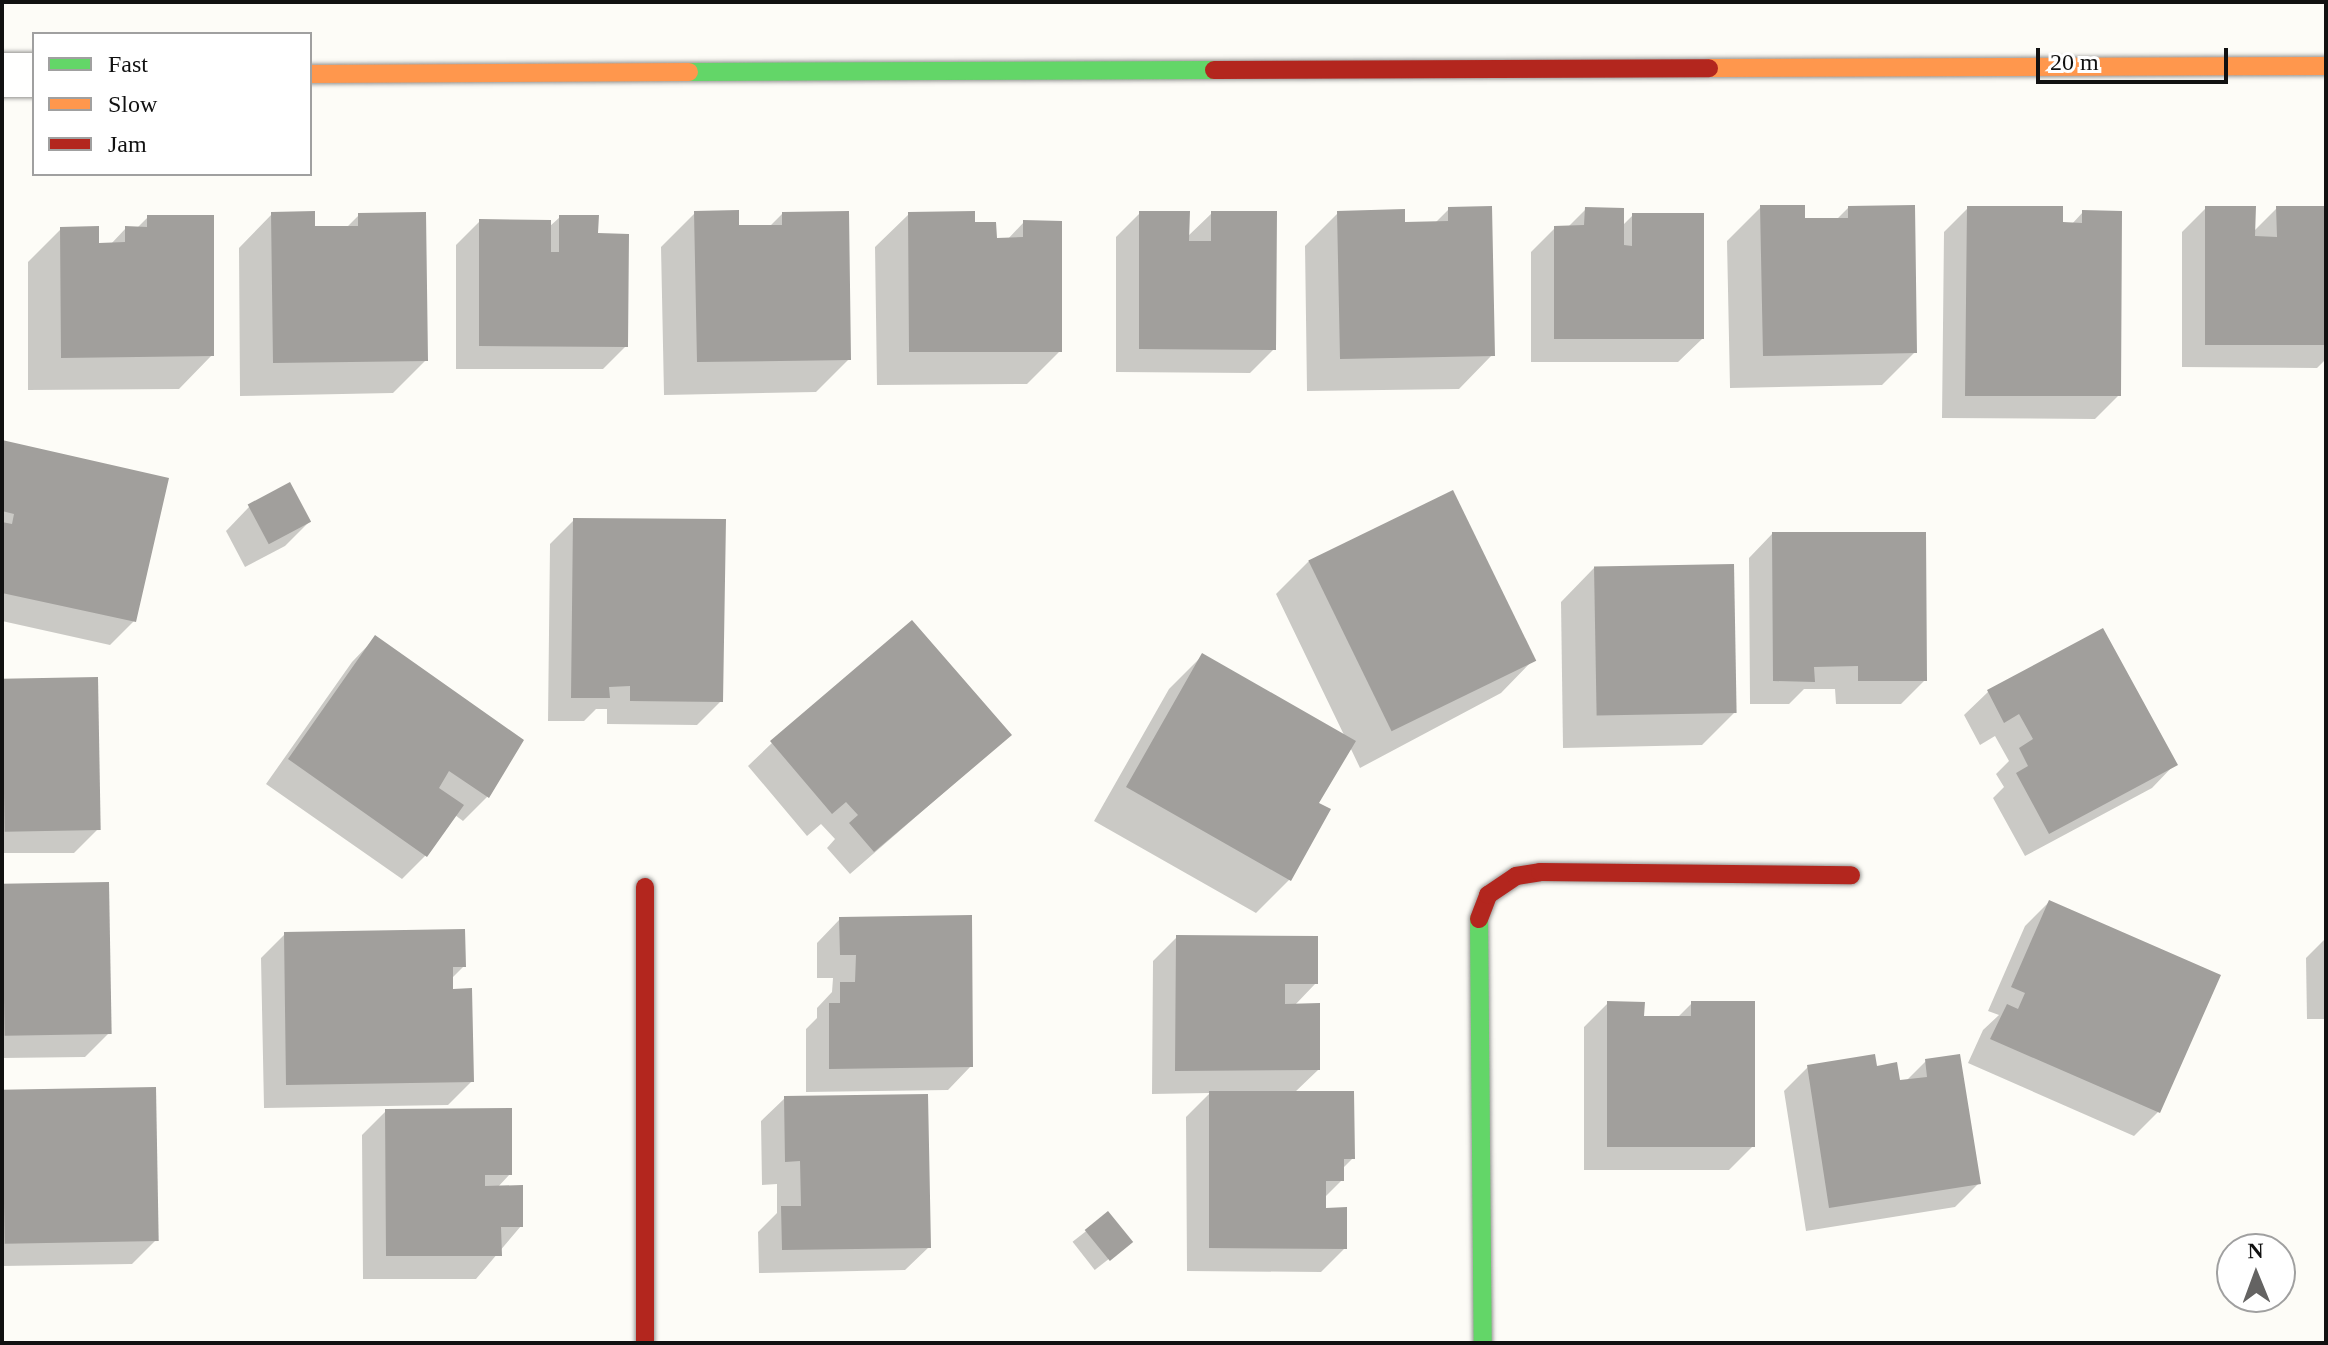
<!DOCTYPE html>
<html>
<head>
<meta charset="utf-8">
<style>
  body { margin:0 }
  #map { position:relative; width:2328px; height:1345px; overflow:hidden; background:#fdfcf7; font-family:Georgia,serif }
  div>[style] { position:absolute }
  .shadow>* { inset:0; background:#0003; transform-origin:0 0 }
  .building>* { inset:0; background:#a19f9c; transform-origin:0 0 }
  .roads { filter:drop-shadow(0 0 2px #979795) drop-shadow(0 0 2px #979795) }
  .street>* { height:44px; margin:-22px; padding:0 22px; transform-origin:22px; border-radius:22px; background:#fffffe }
  .fast>* { height:18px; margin:-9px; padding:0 9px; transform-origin:9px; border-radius:9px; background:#63d668 }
  .slow>* { height:18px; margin:-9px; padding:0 9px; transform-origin:9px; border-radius:9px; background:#ff974d }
  .jam>* { height:18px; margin:-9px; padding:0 9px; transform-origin:9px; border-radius:9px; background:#b3261e }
  span { translate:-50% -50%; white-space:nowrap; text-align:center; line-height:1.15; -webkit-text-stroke:8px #fff; paint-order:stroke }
  .frame { position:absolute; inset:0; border:4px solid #111; pointer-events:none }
  .legend { position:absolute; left:32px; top:32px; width:280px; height:144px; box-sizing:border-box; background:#fff; border:2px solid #a0a0a0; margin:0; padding:10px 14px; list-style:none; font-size:24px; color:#111 }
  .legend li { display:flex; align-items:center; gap:16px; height:40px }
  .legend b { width:40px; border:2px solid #a0a0a0 }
  .north { position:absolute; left:2216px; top:1233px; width:80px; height:80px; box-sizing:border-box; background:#fff; border:2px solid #a0a0a0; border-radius:50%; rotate:359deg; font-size:22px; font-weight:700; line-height:32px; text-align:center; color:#111 }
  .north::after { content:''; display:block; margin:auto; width:28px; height:36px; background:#646362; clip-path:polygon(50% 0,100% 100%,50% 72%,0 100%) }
  .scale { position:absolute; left:2036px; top:48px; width:192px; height:36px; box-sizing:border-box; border:4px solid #111; border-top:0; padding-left:10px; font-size:24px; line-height:28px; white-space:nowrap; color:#111; -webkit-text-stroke:6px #fff; paint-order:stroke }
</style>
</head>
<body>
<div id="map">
  <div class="shadow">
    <div style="clip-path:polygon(1761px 207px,1803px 220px,1836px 220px,1848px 208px,1915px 352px,1882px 385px,1730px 388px,1727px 241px)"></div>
    <div style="clip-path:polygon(1968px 208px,2061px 224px,2071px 225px,2083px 212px,2119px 395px,2095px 419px,1942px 418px,1944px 232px)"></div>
    <div style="clip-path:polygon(2206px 208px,2253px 232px,2277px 208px,2326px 208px,2326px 359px,2317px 368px,2182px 367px,2182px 232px)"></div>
    <div style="clip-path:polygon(1449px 209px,1492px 355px,1459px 389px,1307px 391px,1305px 246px,1338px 213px,1403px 224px,1434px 224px)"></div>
    <div style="clip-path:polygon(1586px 209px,1622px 226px,1633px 215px,1702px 339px,1678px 362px,1531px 362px,1531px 252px,1555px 228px,1567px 228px)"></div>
    <div style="clip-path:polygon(695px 213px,737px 227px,769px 227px,782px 214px,849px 359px,816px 392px,664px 395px,661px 247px)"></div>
    <div style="clip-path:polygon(1140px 213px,1187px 237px,1212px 213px,1274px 349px,1250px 373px,1116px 372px,1116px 237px)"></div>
    <div style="clip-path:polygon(272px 214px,313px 228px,346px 228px,359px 215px,426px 360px,393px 393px,240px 396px,239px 248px)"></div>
    <div style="clip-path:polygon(909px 214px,973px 224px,995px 240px,1007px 240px,1024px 222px,1060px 351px,1027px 384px,877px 385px,875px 247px)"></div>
    <div style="clip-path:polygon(148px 217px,212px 355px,179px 389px,28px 390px,28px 262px,61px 229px,97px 245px,110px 245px,126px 228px,136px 229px)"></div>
    <div style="clip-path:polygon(560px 217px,596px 235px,626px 346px,603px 369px,456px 369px,456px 245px,480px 221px,549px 227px)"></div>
    <div style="clip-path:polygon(2px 442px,134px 621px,110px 645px,2px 621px)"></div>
    <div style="clip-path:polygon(249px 507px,309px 522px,285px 546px,245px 567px,226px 531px)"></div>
    <div style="clip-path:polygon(574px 520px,721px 701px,697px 725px,607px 724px,607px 709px,596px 709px,584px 721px,548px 721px,550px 544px)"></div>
    <div style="clip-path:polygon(1772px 534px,1925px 680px,1901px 704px,1836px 704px,1835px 689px,1804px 689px,1789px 704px,1750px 704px,1749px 558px)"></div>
    <div style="clip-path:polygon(1309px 561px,1534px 659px,1501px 693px,1360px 768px,1350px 747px,1317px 804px,1329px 810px,1289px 880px,1256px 913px,1094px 821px,1169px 689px,1203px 655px,1345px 737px,1276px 594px)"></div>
    <div style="clip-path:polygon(1594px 568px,1735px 712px,1702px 745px,1563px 748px,1561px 602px)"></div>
    <div style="clip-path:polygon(2102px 630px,2175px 764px,2152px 788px,2025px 856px,1993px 798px,2004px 787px,1996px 774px,2009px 761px,1995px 736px,1980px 745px,1964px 715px,1988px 692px)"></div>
    <div style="clip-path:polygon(375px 638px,522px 741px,487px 797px,463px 821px,455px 815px,425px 856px,402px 879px,266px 784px,352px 662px)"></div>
    <div style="clip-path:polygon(2px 681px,98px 829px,74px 853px,2px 853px)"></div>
    <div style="clip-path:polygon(1010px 735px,850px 874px,827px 848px,835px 839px,821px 824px,807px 836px,748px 766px,772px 743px)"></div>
    <div style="clip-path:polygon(2px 886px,109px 1033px,85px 1057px,2px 1058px)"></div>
    <div style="clip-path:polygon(2049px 902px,2158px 1112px,2134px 1136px,1968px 1063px,1983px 1030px,1999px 1015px,1988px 1011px,2025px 926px)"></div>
    <div style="clip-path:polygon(840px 919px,971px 1066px,948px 1090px,806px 1092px,806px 1029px,817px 1018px,817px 1008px,832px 992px,833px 978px,817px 978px,817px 943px)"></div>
    <div style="clip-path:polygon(285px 934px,464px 966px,451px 979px,451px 991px,472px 1081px,448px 1105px,264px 1108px,261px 958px)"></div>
    <div style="clip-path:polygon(1176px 938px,1316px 983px,1294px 1006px,1318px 1070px,1294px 1093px,1353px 1158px,1342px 1169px,1342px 1180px,1324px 1198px,1324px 1210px,1345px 1248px,1321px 1272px,1187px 1271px,1186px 1117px,1210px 1093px,1152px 1094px,1153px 961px)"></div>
    <div style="clip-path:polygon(2326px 938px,2326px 1019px,2307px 1019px,2306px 958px)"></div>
    <div style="clip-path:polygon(1608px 1003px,1642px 1018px,1677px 1018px,1692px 1003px,1753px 1146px,1729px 1170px,1584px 1170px,1584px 1027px)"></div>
    <div style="clip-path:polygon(1926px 1061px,1978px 1184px,1955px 1207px,1806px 1231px,1784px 1091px,1808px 1067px,1876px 1068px,1898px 1083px,1905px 1082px)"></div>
    <div style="clip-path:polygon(2px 1092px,156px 1240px,132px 1264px,2px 1266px)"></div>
    <div style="clip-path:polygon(785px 1098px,929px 1247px,905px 1270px,759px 1273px,758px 1232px,777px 1213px,777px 1184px,762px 1185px,761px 1121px)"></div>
    <div style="clip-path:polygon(386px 1111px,510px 1174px,497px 1188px,521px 1226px,476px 1279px,363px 1279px,362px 1135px)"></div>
    <div style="left:1108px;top:1214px;width:36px;height:45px;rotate:52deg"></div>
  </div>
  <div class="building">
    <div style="clip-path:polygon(1760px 205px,1805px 205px,1805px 218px,1848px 218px,1848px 206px,1915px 205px,1917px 353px,1763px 356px)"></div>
    <div style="clip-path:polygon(1492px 206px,1495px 356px,1340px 359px,1337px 211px,1405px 209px,1405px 222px,1448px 221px,1448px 207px)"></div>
    <div style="clip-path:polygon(1967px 206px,2063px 206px,2063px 222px,2082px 223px,2082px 210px,2122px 211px,2121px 396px,1965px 396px)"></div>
    <div style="clip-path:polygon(2205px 206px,2256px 206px,2255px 236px,2277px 237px,2276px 206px,2326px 206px,2326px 345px,2205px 345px)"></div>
    <div style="clip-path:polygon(1585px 207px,1624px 208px,1624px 245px,1632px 246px,1632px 213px,1704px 213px,1704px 339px,1554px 339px,1554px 226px,1584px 225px)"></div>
    <div style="clip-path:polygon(739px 210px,739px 225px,782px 225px,782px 212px,849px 211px,851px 360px,697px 362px,694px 211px)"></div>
    <div style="clip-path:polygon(315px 211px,315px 226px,358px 226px,358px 213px,426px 212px,428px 361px,273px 363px,271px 212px)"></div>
    <div style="clip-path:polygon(975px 211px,975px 222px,996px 222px,997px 238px,1023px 237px,1023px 220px,1062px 221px,1062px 352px,909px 352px,908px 212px)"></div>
    <div style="clip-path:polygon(1139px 211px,1190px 211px,1189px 241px,1211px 241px,1211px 211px,1277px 211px,1276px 350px,1139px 349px)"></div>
    <div style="clip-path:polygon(147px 215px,214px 215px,214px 356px,61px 358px,60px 227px,99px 226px,99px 243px,125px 242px,125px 226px,147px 227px)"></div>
    <div style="clip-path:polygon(559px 215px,599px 215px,598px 233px,629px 234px,628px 347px,479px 346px,479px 219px,551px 220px,551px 252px,559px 252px)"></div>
    <div style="clip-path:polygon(2px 440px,169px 478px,136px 622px,2px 593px,2px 522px,12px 524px,14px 514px,2px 511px)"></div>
    <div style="left:290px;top:482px;width:45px;height:48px;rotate:62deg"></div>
    <div style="left:1453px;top:490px;width:190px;height:161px;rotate:64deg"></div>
    <div style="clip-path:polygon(573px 518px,726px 519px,723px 702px,630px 701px,630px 686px,609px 687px,610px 698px,571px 698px)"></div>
    <div style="clip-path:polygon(1772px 532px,1926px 532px,1927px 681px,1858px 681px,1858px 666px,1814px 667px,1815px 682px,1773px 681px)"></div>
    <div style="left:1734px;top:564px;width:149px;height:140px;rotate:89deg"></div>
    <div style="clip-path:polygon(912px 620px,1012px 735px,874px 852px,849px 823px,858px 815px,846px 802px,832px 814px,770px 741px)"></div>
    <div style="clip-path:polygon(2103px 628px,2178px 765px,2049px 834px,2016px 773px,2028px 766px,2019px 748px,2033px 739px,2019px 714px,2004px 723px,1987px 690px)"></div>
    <div style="clip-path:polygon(375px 635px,524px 740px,489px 798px,449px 771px,439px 788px,464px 805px,427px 857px,288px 759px)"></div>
    <div style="clip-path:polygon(1202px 653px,1356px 741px,1319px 803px,1331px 809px,1291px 881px,1126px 787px)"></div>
    <div style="left:98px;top:677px;width:153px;height:96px;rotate:89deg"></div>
    <div style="left:109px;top:882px;width:152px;height:107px;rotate:89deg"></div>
    <div style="clip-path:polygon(2049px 900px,2221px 975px,2160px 1113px,1990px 1039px,2007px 1004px,2018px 1009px,2025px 993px,2011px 987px)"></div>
    <div style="clip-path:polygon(972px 915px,973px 1067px,829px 1069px,829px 1003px,840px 1003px,840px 982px,855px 982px,856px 955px,840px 955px,839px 917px)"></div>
    <div style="clip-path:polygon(465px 929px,466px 967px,453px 967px,453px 989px,472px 988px,474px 1082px,286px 1085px,284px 932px)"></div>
    <div style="clip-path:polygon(1176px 935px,1318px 936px,1318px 984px,1285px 984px,1285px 1004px,1320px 1003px,1320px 1070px,1175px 1071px)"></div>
    <div style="clip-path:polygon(1607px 1001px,1645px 1002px,1644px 1016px,1691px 1016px,1691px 1001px,1755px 1001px,1755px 1147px,1607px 1147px)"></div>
    <div style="clip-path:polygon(1875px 1054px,1877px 1066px,1897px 1062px,1900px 1080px,1927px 1077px,1925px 1059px,1960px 1054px,1981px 1184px,1829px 1208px,1807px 1065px)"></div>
    <div style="left:156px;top:1087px;width:154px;height:154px;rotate:89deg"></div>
    <div style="clip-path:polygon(1209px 1091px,1354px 1091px,1355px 1159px,1344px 1159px,1344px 1181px,1326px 1181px,1326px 1208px,1347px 1207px,1347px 1249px,1209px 1248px)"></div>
    <div style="clip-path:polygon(928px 1094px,931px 1248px,782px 1250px,781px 1206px,801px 1206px,800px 1161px,785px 1162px,784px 1096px)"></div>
    <div style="clip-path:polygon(512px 1108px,512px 1175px,485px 1175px,485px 1186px,523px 1185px,523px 1227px,501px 1227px,502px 1256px,386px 1256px,385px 1109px)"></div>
    <div style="left:1108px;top:1211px;width:40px;height:30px;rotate:51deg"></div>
  </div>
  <div class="roads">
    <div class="street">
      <div style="left:2px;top:75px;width:32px"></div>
    </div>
    <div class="fast">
      <div style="left:689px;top:72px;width:525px;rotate:-0.22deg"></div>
      <div style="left:1479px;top:919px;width:424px;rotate:89.5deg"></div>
    </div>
    <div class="slow">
      <div style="left:1709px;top:68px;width:617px;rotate:-0.19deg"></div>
      <div style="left:310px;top:74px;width:379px;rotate:-0.3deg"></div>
    </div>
    <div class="jam">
      <div style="left:1214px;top:70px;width:495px;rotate:-0.2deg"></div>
      <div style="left:645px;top:887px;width:456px;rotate:90deg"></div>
      <div style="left:1479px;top:919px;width:26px;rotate:-69deg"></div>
      <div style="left:1488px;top:895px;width:34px;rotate:-34deg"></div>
      <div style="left:1516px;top:876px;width:24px;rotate:-9deg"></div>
      <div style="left:1540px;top:872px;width:311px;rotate:0.6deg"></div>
    </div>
  </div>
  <div class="frame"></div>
  <ul class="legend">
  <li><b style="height:10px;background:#63d668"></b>Fast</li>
  <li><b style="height:10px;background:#ff974d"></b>Slow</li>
  <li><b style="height:10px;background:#b3261e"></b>Jam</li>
  </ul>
  <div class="north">N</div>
  <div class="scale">20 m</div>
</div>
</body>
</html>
